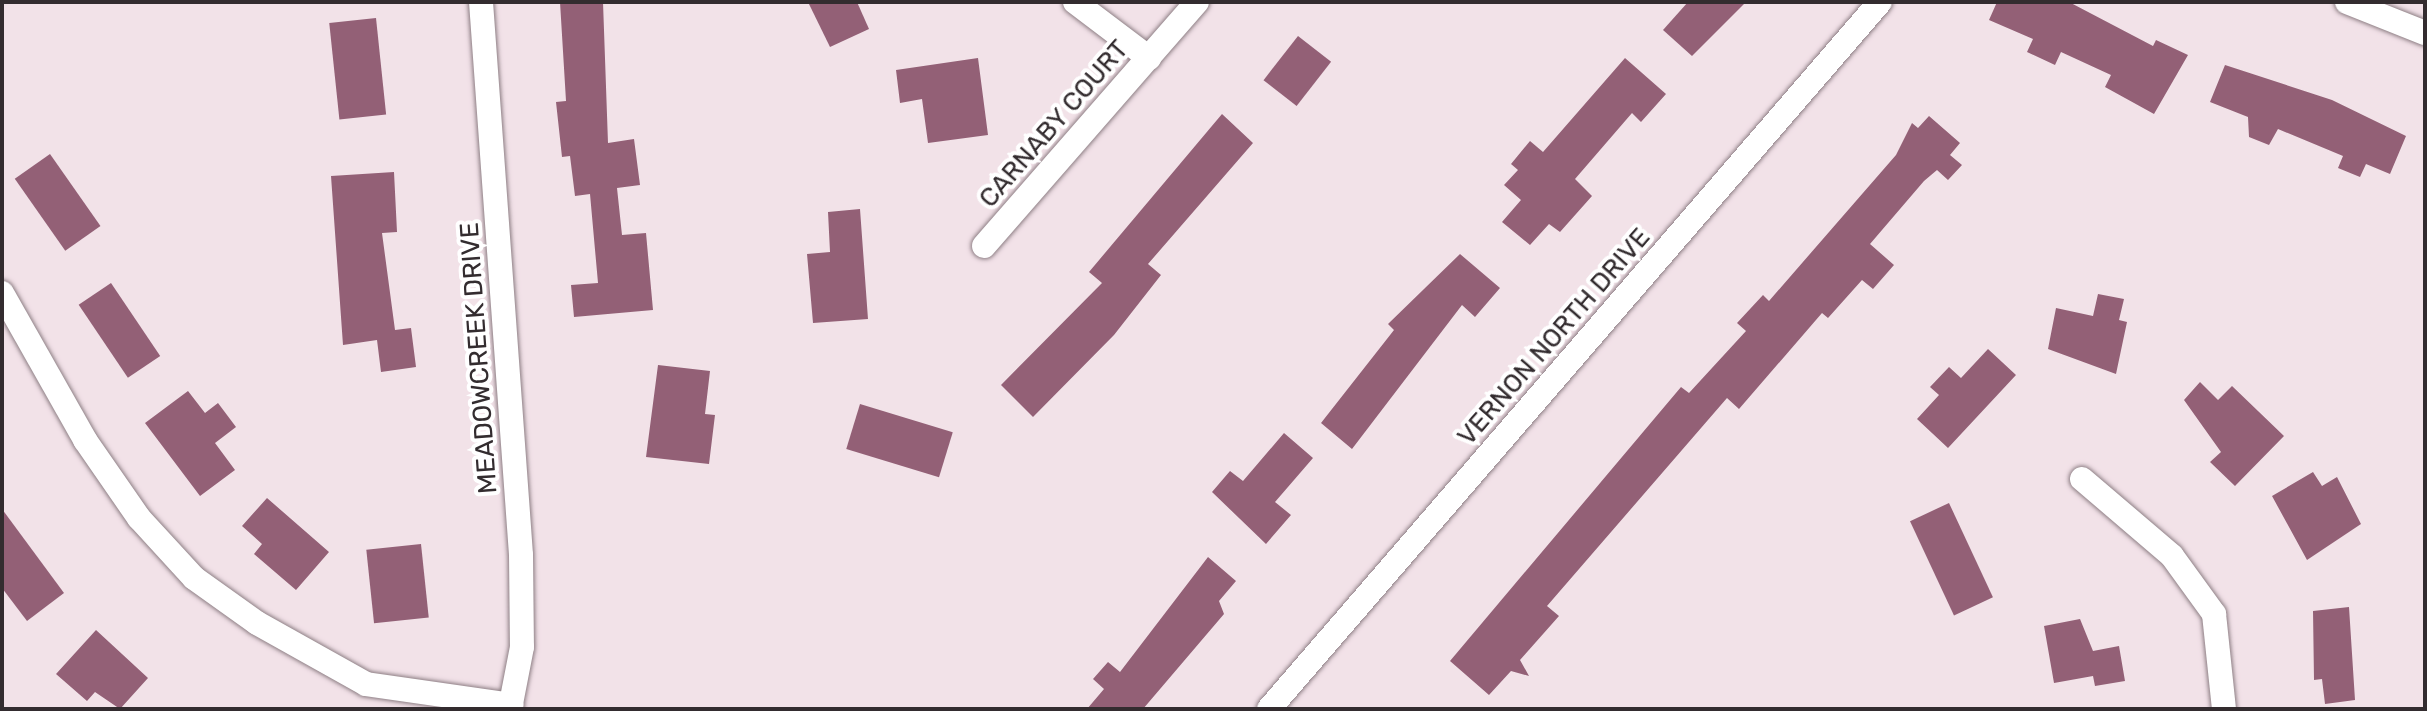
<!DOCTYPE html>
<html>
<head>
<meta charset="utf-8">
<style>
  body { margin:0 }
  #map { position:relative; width:2427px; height:711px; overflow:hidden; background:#f2e2e8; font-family:Rubik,sans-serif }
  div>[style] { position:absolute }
  .building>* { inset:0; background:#936076; transform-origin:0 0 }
  .roads { filter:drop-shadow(0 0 2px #8e7f85) drop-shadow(0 0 2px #8e7f85) }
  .street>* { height:24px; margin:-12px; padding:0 12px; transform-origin:12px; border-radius:12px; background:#fff }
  span { translate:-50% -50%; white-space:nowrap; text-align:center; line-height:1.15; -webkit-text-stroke:8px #fff; paint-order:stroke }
  .street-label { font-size:26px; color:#332c2f }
  .frame { position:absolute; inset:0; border:4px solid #332c2f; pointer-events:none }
</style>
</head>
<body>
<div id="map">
  <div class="building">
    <div style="clip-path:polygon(560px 2px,603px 2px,608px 143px,634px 139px,640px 185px,617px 188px,622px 235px,646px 233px,653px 310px,574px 317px,571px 285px,598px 283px,590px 194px,575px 196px,570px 156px,562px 157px,556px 102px,566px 101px)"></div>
    <div style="clip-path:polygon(808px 2px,857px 2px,869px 29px,830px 47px)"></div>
    <div style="clip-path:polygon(1688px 2px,1746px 2px,1692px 56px,1663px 30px)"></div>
    <div style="clip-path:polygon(1997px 2px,2069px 2px,2153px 46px,2156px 40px,2188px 55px,2154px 114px,2105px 87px,2111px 75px,2061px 52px,2055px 65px,2027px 52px,2033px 39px,1989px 20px)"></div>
    <div style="left:376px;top:18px;width:97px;height:47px;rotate:84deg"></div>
    <div style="left:1298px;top:36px;width:42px;height:56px;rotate:38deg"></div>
    <div style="clip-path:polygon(978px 58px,988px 135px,928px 143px,922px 99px,900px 103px,896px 70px)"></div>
    <div style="clip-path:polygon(1625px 58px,1666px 94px,1641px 122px,1632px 113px,1575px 179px,1592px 196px,1560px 232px,1549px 224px,1530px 245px,1502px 222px,1521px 200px,1504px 185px,1518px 170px,1511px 164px,1530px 141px,1543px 152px)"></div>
    <div style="clip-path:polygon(2225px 65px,2332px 100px,2406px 136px,2390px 174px,2366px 164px,2360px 177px,2338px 168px,2343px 156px,2278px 129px,2269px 145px,2249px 137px,2248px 117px,2210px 102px)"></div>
    <div style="clip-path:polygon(1222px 114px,1253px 143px,1148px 264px,1161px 275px,1114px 335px,1033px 417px,1001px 385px,1102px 283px,1089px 272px)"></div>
    <div style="clip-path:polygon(1929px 116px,1960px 143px,1950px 155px,1962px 165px,1948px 180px,1937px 170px,1924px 181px,1870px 244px,1894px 265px,1873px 289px,1862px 280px,1828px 318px,1822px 313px,1739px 409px,1727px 398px,1547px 606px,1559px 616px,1520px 660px,1529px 676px,1511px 671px,1489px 695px,1450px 661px,1681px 387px,1689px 393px,1746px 331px,1737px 323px,1763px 295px,1769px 301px,1896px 155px,1912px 123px,1918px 128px)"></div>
    <div style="left:50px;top:154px;width:88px;height:43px;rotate:55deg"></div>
    <div style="clip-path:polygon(394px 172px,397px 232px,382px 233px,395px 330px,411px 328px,416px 367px,381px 372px,377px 340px,343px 345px,331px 176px)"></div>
    <div style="clip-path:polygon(860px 209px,868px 319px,813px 323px,807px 254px,830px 252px,828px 212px)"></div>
    <div style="clip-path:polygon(1460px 254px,1500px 288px,1475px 317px,1462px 305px,1352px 449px,1321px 423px,1394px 330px,1388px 324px)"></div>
    <div style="left:111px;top:283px;width:88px;height:39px;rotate:56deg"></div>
    <div style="clip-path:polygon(2098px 294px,2124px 299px,2119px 320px,2127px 322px,2116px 374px,2048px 349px,2056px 308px,2093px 316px)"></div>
    <div style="clip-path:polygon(1988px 349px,2016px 375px,1948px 448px,1917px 419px,1939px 395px,1930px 387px,1949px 367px,1961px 378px)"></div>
    <div style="clip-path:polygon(658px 365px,710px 371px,705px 414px,715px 415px,709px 464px,646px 457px)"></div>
    <div style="clip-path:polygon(2200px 382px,2218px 400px,2232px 386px,2284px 436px,2235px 486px,2210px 462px,2221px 452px,2184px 400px)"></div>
    <div style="clip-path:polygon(188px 391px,205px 413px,218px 403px,236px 427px,215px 443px,235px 470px,200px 496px,145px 423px)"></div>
    <div style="left:860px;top:404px;width:97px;height:47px;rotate:17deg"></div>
    <div style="clip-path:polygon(1284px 433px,1313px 458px,1275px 502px,1291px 515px,1266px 544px,1212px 492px,1230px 471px,1243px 481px)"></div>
    <div style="clip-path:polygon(2313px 472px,2322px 486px,2337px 477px,2361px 524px,2307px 560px,2272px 496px)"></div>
    <div style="clip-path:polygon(267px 498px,329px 552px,296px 590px,254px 554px,262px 544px,242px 526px)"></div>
    <div style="left:1949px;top:503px;width:104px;height:43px;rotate:65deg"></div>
    <div style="clip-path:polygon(2px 509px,64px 593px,27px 621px,2px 588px)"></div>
    <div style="left:421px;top:544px;width:74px;height:55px;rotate:84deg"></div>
    <div style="clip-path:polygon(1208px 557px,1236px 581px,1219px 601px,1224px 614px,1143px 709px,1087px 709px,1104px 689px,1093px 679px,1108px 662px,1120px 672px)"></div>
    <div style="clip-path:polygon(2349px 607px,2355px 700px,2325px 704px,2322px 679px,2314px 680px,2313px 611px)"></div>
    <div style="clip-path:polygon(2080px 619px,2093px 651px,2119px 646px,2125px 681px,2095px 686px,2093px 676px,2054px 683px,2044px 626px)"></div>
    <div style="clip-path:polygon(96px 630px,148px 678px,120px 709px,95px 692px,87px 701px,56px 674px)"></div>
  </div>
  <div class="roads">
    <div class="street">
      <div style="left:481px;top:2px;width:554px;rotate:85.86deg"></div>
      <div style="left:521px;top:555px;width:92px;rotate:89.4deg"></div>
      <div style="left:522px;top:647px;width:63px;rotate:101deg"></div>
      <div style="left:1075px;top:2px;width:93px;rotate:37.1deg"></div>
      <div style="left:2347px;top:2px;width:84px;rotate:21.7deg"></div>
      <div style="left:984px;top:246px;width:324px;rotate:-48.9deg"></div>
      <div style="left:2px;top:293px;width:169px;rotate:60.5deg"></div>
      <div style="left:85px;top:440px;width:95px;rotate:55.3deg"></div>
      <div style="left:139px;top:518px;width:81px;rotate:47.5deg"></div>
      <div style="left:194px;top:578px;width:77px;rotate:35.5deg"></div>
      <div style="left:257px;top:623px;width:125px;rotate:29.2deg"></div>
      <div style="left:366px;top:684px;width:147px;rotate:8.2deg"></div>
      <div style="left:2082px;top:479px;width:118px;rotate:40.5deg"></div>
      <div style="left:2172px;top:556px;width:72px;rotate:54.1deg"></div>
      <div style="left:2214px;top:614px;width:96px;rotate:84deg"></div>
      <div style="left:1269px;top:709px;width:934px;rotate:-49.17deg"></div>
    </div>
  </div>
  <div class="street-label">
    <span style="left:1054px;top:124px;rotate:-49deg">CARNABY COURT</span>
    <span style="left:1554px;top:337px;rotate:-49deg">VERNON NORTH DRIVE</span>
    <span style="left:479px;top:358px;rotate:-94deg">MEADOWCREEK DRIVE</span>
  </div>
  <div class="frame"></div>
</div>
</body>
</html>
